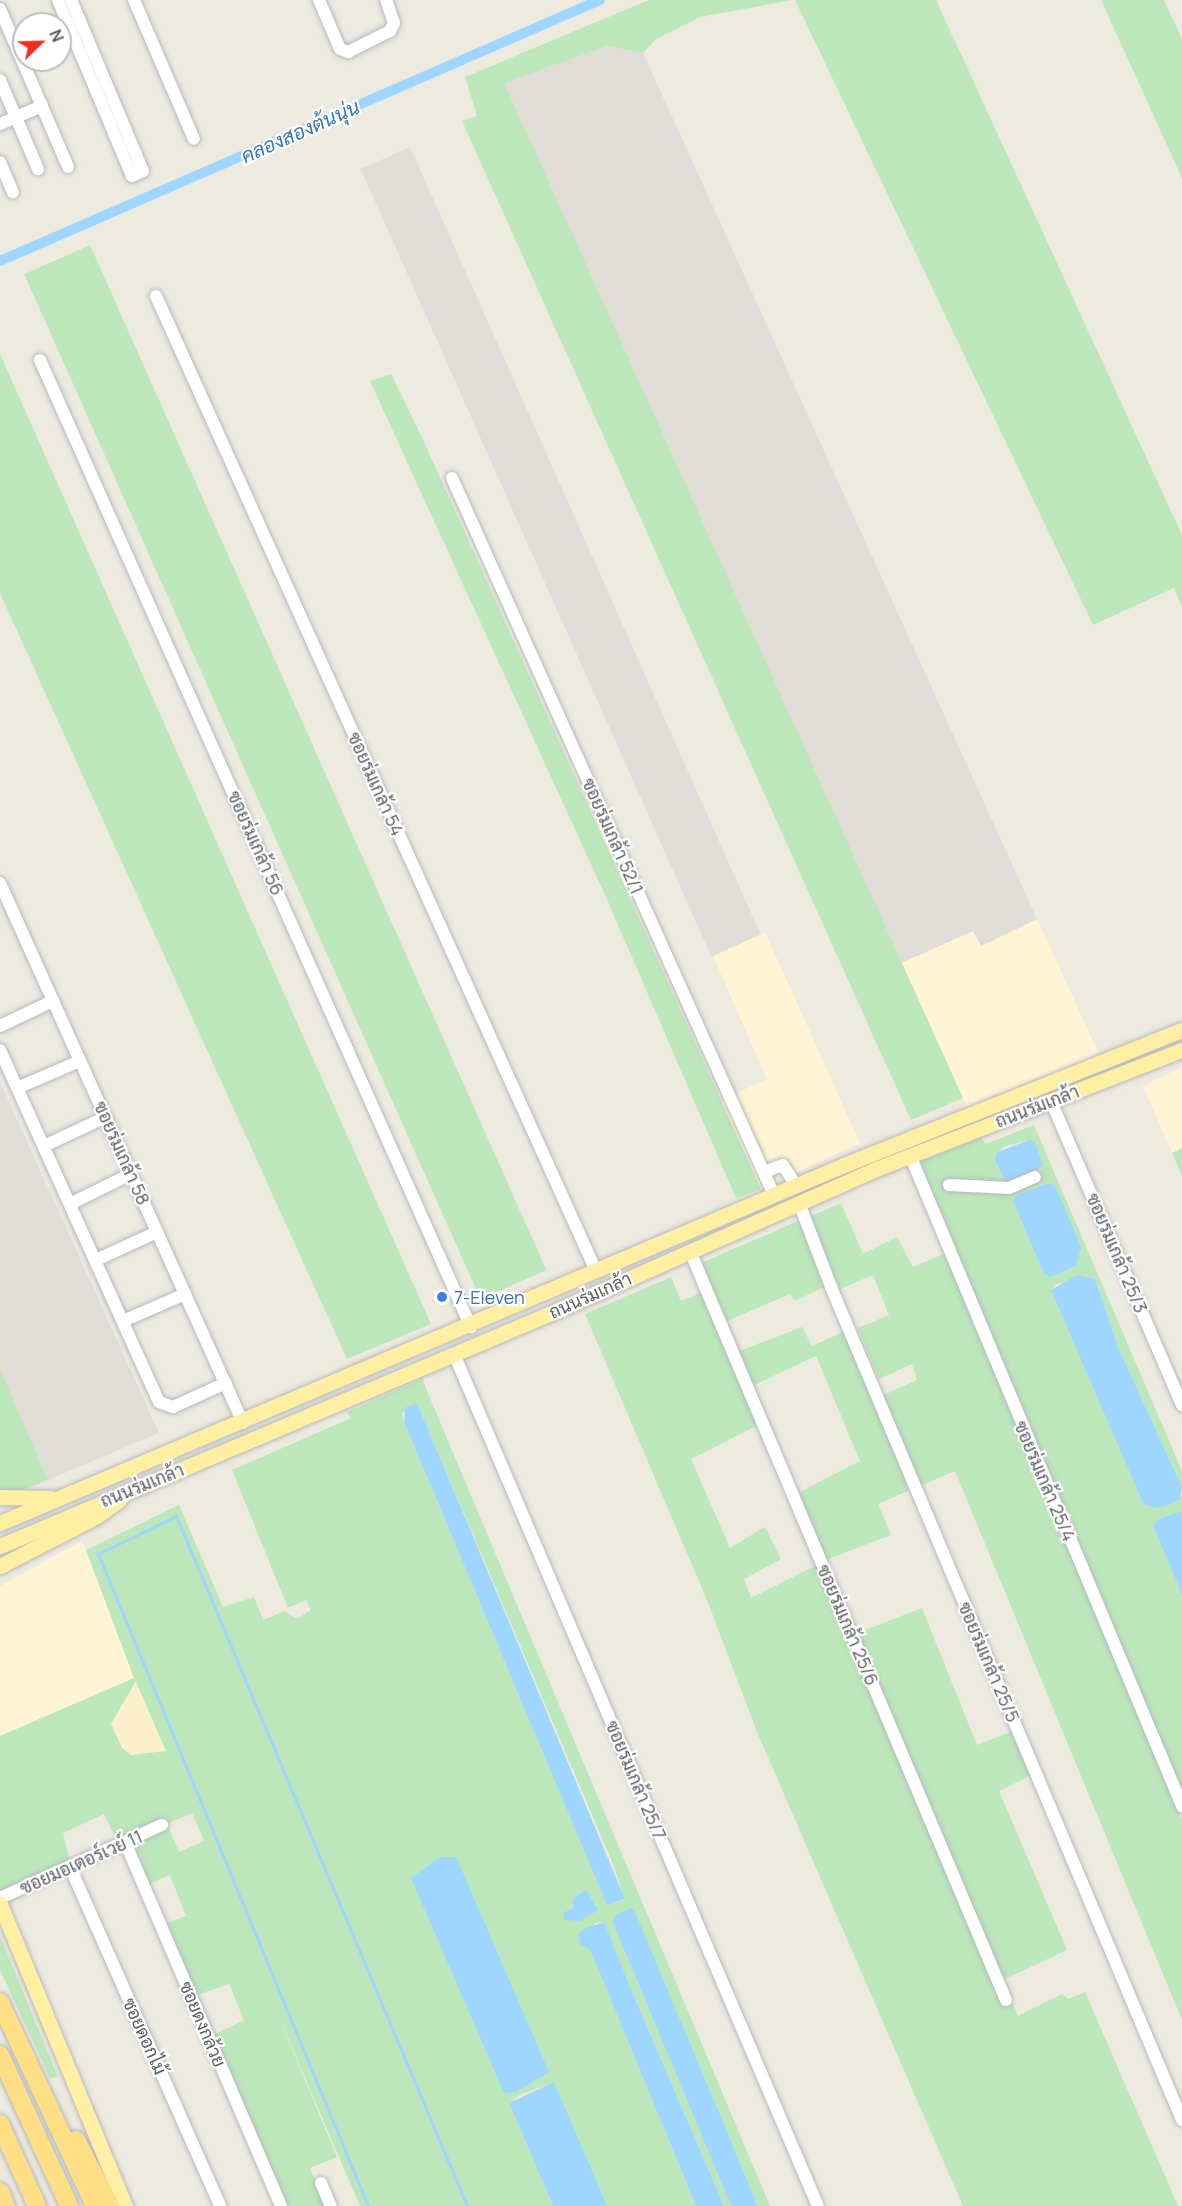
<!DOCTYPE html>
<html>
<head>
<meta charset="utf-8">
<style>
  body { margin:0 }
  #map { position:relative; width:1182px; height:2206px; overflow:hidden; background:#edeae0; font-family:Manrope,Sarabun,sans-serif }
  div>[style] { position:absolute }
  .commercial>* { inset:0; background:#fff4d3 }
  .industrial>* { inset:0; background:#e0ddd8; transform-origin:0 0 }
  .green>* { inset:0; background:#bbe7ba; transform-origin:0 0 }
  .sand>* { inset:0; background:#fcf0cc }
  .water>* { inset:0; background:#9ed6ff }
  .stream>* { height:3px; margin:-1.5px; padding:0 1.5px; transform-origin:1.5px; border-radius:1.5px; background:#9ed6ff }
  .canal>* { height:10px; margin:-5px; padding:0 5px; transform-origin:5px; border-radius:5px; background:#9ed6ff }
  .roads { filter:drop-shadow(0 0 2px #b6b9be) drop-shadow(0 0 2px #b6b9be) }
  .minor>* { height:12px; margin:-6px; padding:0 6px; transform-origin:6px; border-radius:6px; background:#fff }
  .major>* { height:15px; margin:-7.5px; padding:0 7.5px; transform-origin:7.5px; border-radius:7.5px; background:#ffefa3 }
  .highway>* { height:18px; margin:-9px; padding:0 9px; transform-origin:9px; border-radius:9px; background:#ffdf85 }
  .dots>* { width:16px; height:16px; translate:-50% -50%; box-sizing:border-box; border:3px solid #fff; border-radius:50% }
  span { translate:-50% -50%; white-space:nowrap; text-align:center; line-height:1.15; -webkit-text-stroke:4.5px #fff; paint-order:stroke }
  .street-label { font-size:18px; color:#595d62 }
  .shop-label { font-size:18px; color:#366cbe }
  .left { translate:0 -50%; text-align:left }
  .water-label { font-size:20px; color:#3676b7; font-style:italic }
  .north { position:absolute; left:12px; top:12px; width:60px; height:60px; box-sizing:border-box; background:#fff; border:2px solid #bdbec0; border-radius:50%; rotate:67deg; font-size:16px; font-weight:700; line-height:24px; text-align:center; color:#595d62 }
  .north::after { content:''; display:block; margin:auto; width:21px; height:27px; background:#f42e1f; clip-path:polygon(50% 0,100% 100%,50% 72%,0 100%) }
</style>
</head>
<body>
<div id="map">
  <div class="commercial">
    <div style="clip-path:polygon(1037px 919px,1099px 1054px,967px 1107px,901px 963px,973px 931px,981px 946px)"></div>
    <div style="clip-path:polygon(765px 932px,860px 1143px,761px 1189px,720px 1101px,767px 1079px,713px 956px)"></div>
    <div style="clip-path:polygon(1182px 1067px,1182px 1148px,1172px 1153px,1143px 1086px)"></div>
    <div style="clip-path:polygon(82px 1541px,135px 1678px,0 1736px,0 1586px)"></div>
  </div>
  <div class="industrial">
    <div style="clip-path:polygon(607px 46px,643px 53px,1037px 919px,981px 946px,973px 931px,901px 963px,503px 83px)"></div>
    <div style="left:410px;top:147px;width:862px;height:54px;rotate:66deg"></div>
    <div style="clip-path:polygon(0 1082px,159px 1433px,48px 1480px,0 1368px)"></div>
  </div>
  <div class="green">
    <div style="clip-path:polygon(649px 0,792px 0,700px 17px,656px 39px,643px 53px,607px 46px,504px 83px,963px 1098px,911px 1120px,462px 121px,477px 116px,465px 77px)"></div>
    <div style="clip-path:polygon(795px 0,936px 0,1182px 535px,1182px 607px,1174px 588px,1093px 625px)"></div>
    <div style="clip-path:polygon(1101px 0,1164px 0,1182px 39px,1182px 178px)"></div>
    <div style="left:90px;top:245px;width:1122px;height:72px;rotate:66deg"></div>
    <div style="clip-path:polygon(0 354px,431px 1324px,347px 1359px,0 593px)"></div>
    <div style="clip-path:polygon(391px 374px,419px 431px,761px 1189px,736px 1198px,606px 897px,370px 381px)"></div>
    <div style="clip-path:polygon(evenodd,1034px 1125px,1182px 1471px,1182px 1487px,1119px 1349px,1095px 1279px,1056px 1284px,1051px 1290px,1102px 1405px,1182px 1497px,1182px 1511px,1158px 1519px,1153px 1526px,1182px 1595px,1182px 1793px,917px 1163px,981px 1136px,985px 1144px,1034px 1125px,1029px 1140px,1004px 1179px,996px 1159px,1003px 1147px,1029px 1140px,1034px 1125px,1048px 1183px,1076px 1266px,1050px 1277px,1044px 1274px,1014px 1201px,1017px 1195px,1048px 1183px)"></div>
    <div style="clip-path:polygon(1182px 1148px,1182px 1176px,1172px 1153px)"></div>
    <div style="clip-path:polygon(841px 1203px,863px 1254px,897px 1237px,913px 1267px,946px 1253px,1006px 1396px,1182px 1820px,1182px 2020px,955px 1471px,920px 1486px,881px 1396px,917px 1380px,912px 1364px,879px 1379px,858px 1328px,889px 1315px,873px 1275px,840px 1289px,809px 1217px)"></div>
    <div style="clip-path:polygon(796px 1222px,802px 1228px,824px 1287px,795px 1301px,790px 1294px,727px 1321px,701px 1263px)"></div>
    <div style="clip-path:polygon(671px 1277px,681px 1301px,700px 1293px,758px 1425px,691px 1459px,730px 1548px,765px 1527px,781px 1559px,744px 1579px,751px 1598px,817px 1565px,847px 1637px,922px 1608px,977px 1745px,1013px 1731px,1032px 1775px,999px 1791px,1067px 1950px,1003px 1980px,1018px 2016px,1062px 1994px,1068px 1999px,1085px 1992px,1178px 2206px,963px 2206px,757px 1732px,707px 1600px,585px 1314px)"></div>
    <div style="clip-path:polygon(802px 1327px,812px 1346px,845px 1331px,912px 1489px,878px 1504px,891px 1535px,825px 1560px,798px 1493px,860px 1461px,816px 1356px,752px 1386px,737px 1352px)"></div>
    <div style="clip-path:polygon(0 1368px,48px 1480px,12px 1494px,0 1491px)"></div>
    <div style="clip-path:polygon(evenodd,422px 1379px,770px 2206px,758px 2206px,631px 1908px,613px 1923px,731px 2206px,724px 2206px,603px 1922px,595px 1923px,580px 1945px,590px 1948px,696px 2206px,607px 2206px,553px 2083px,521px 2094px,509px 2103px,553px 2206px,360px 2206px,270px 1996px,337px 2157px,310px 2168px,325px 2206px,286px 2206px,213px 2035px,244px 2020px,229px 1984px,197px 1995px,165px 1924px,186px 1916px,170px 1875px,149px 1884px,133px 1840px,119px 1846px,104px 1814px,63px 1833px,72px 1871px,0 1893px,0 1736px,134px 1678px,86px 1550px,179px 1505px,223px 1607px,254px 1597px,263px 1620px,284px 1611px,297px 1619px,311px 1610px,306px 1600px,288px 1608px,232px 1470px,351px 1418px,347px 1412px,422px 1379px,418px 1405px,613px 1864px,625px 1900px,607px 1904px,404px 1422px,402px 1413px,418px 1405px,422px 1379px,192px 1813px,204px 1841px,179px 1852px,167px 1824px,192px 1813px,422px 1379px,440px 1857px,549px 2072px,505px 2093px,412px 1878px,440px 1857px)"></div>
    <div style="clip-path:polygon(0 1936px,58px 2077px,50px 2078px,0 1970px)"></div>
  </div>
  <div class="sand">
    <div style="clip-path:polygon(136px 1681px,136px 1682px,166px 1751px,131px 1755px,122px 1748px,111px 1724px)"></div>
  </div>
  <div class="water">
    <div style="clip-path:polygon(1029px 1140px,1035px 1142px,1043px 1166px,1006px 1183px,995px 1159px,997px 1152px)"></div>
    <div style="clip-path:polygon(1048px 1183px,1055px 1185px,1081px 1247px,1076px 1266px,1050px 1277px,1044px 1274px,1013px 1201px,1017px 1195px)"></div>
    <div style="clip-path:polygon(1077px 1275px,1095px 1279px,1119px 1349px,1182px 1487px,1180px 1499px,1169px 1505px,1156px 1508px,1144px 1505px,1051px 1290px)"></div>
    <div style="clip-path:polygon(413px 1404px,418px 1405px,625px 1899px,607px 1905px,404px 1422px,405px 1408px)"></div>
    <div style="clip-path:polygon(1182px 1511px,1182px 1595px,1153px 1526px,1158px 1519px)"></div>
    <div style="clip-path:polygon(440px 1857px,456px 1857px,549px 2072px,516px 2092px,504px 2093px,411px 1878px)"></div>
    <div style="clip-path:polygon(586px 1890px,598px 1910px,580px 1921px,565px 1920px,563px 1913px,573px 1908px,573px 1898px)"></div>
    <div style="clip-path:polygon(631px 1908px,635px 1912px,758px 2206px,731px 2206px,613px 1923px,615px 1915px)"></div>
    <div style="clip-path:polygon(604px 1922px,630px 1986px,724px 2206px,696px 2206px,590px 1949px,580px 1945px,578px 1935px,583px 1929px)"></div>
    <div style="clip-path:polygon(554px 2082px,607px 2206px,553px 2206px,509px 2103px)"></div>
  </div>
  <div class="stream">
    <div style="left:368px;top:2206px;width:706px;rotate:-112.49deg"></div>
    <div style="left:98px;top:1554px;width:87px;rotate:-26deg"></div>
    <div style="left:176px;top:1516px;width:749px;rotate:67.13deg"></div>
  </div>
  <div class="canal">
    <div style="left:0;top:261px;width:654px;rotate:-23.51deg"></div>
  </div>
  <div class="roads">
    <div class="minor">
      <div style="left:58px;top:0;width:191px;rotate:67.2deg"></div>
      <div style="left:132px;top:176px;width:12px;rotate:-24deg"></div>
      <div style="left:143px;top:171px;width:186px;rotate:-112.8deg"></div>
      <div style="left:134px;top:0;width:151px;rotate:66.7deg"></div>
      <div style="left:319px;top:0;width:53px;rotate:66.8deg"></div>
      <div style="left:340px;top:49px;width:9px;rotate:21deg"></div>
      <div style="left:348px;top:52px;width:47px;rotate:-26.6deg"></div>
      <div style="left:390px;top:31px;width:9px;rotate:-63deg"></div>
      <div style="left:394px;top:23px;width:24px;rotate:-109deg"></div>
      <div style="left:0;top:9px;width:172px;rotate:66.7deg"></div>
      <div style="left:0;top:80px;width:97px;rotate:66.9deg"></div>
      <div style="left:0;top:124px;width:46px;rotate:-23.2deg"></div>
      <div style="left:0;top:162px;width:33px;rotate:67deg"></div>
      <div style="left:156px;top:296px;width:1070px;rotate:65.71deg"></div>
      <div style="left:40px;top:360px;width:1059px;rotate:65.98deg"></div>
      <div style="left:452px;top:478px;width:786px;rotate:65.82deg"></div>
      <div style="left:0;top:883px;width:592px;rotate:65.77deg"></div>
      <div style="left:0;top:1026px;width:59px;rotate:-25.3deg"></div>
      <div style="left:0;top:1050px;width:386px;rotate:65.7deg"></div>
      <div style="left:159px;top:1402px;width:15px;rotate:20deg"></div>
      <div style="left:173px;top:1407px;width:58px;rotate:-24.4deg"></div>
      <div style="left:17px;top:1088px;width:69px;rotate:-23.2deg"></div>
      <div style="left:1051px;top:1101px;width:331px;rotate:66.7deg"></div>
      <div style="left:44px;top:1146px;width:68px;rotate:-25.1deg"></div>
      <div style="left:910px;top:1155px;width:706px;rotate:67.32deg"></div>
      <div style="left:764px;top:1172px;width:20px;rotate:-20deg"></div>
      <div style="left:783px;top:1165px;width:25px;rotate:58deg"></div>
      <div style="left:949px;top:1185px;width:60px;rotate:2.9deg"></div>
      <div style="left:1009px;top:1188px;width:28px;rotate:-23deg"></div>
      <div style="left:799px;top:1203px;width:90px;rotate:69.1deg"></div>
      <div style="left:831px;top:1287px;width:904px;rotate:67.15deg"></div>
      <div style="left:70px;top:1204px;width:68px;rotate:-26.2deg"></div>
      <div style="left:690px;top:1251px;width:813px;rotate:67.13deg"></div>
      <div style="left:96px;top:1260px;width:67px;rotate:-24.7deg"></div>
      <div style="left:123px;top:1321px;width:68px;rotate:-23.5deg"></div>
      <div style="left:454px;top:1354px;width:926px;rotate:66.87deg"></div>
      <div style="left:125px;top:1842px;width:396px;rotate:66.8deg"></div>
      <div style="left:70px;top:1867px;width:371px;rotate:66.1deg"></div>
      <div style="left:0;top:1898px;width:178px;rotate:-24.3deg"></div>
      <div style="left:321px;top:2183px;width:25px;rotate:67deg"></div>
    </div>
    <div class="major">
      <div style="left:0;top:1497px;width:51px;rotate:1.1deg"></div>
      <div style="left:0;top:1523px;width:917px;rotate:-22.99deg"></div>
      <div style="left:844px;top:1165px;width:364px;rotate:-21.8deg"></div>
      <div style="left:0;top:1546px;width:598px;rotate:-22.92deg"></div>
      <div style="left:551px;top:1313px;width:355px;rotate:-23.9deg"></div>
      <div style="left:876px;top:1169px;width:328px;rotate:-21.3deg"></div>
      <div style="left:0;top:1566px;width:109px;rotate:-27.3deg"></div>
      <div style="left:97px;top:1516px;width:27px;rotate:-36deg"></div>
      <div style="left:0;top:1904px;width:327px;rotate:67.5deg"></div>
    </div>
    <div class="highway">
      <div style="left:0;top:2002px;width:225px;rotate:65deg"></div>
      <div style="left:0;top:2055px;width:166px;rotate:65.4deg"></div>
      <div style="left:0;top:2124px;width:90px;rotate:65.7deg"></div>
      <div style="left:76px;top:2140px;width:74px;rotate:62.7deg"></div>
      <div style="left:0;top:2192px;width:15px;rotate:67deg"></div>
    </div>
  </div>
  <div class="dots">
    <div style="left:442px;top:1297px;background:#3f7fe0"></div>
  </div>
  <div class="street-label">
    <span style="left:376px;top:784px;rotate:66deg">ซอยร่มเกล้า 54</span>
    <span style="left:613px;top:836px;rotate:66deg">ซอยร่มเกล้า 52/1</span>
    <span style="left:256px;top:843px;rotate:66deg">ซอยร่มเกล้า 56</span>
    <span style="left:1037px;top:1106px;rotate:-21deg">ถนนร่มเกล้า</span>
    <span style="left:122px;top:1153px;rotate:66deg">ซอยร่มเกล้า 58</span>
    <span style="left:1117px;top:1253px;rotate:67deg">ซอยร่มเกล้า 25/3</span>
    <span style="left:590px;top:1295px;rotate:-24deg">ถนนร่มเกล้า</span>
    <span style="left:1045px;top:1481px;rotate:67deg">ซอยร่มเกล้า 25/4</span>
    <span style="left:142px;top:1485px;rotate:-22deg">ถนนร่มเกล้า</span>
    <span style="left:848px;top:1625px;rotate:67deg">ซอยร่มเกล้า 25/6</span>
    <span style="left:989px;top:1662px;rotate:67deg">ซอยร่มเกล้า 25/5</span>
    <span style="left:636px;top:1780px;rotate:67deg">ซอยร่มเกล้า 25/7</span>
    <span style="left:81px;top:1862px;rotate:-24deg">ซอยมอเตอร์เวย์ 11</span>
    <span style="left:203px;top:2024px;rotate:67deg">ซอยดงกล้วย</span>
    <span style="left:145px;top:2036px;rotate:66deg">ซอยดอกไม้</span>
  </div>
  <div class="shop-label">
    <span class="left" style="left:454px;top:1297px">7-Eleven</span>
  </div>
  <div class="water-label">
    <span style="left:300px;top:131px;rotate:-24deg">คลองสองต้นนุ่น</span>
  </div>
  <div class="north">N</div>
</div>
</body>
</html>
